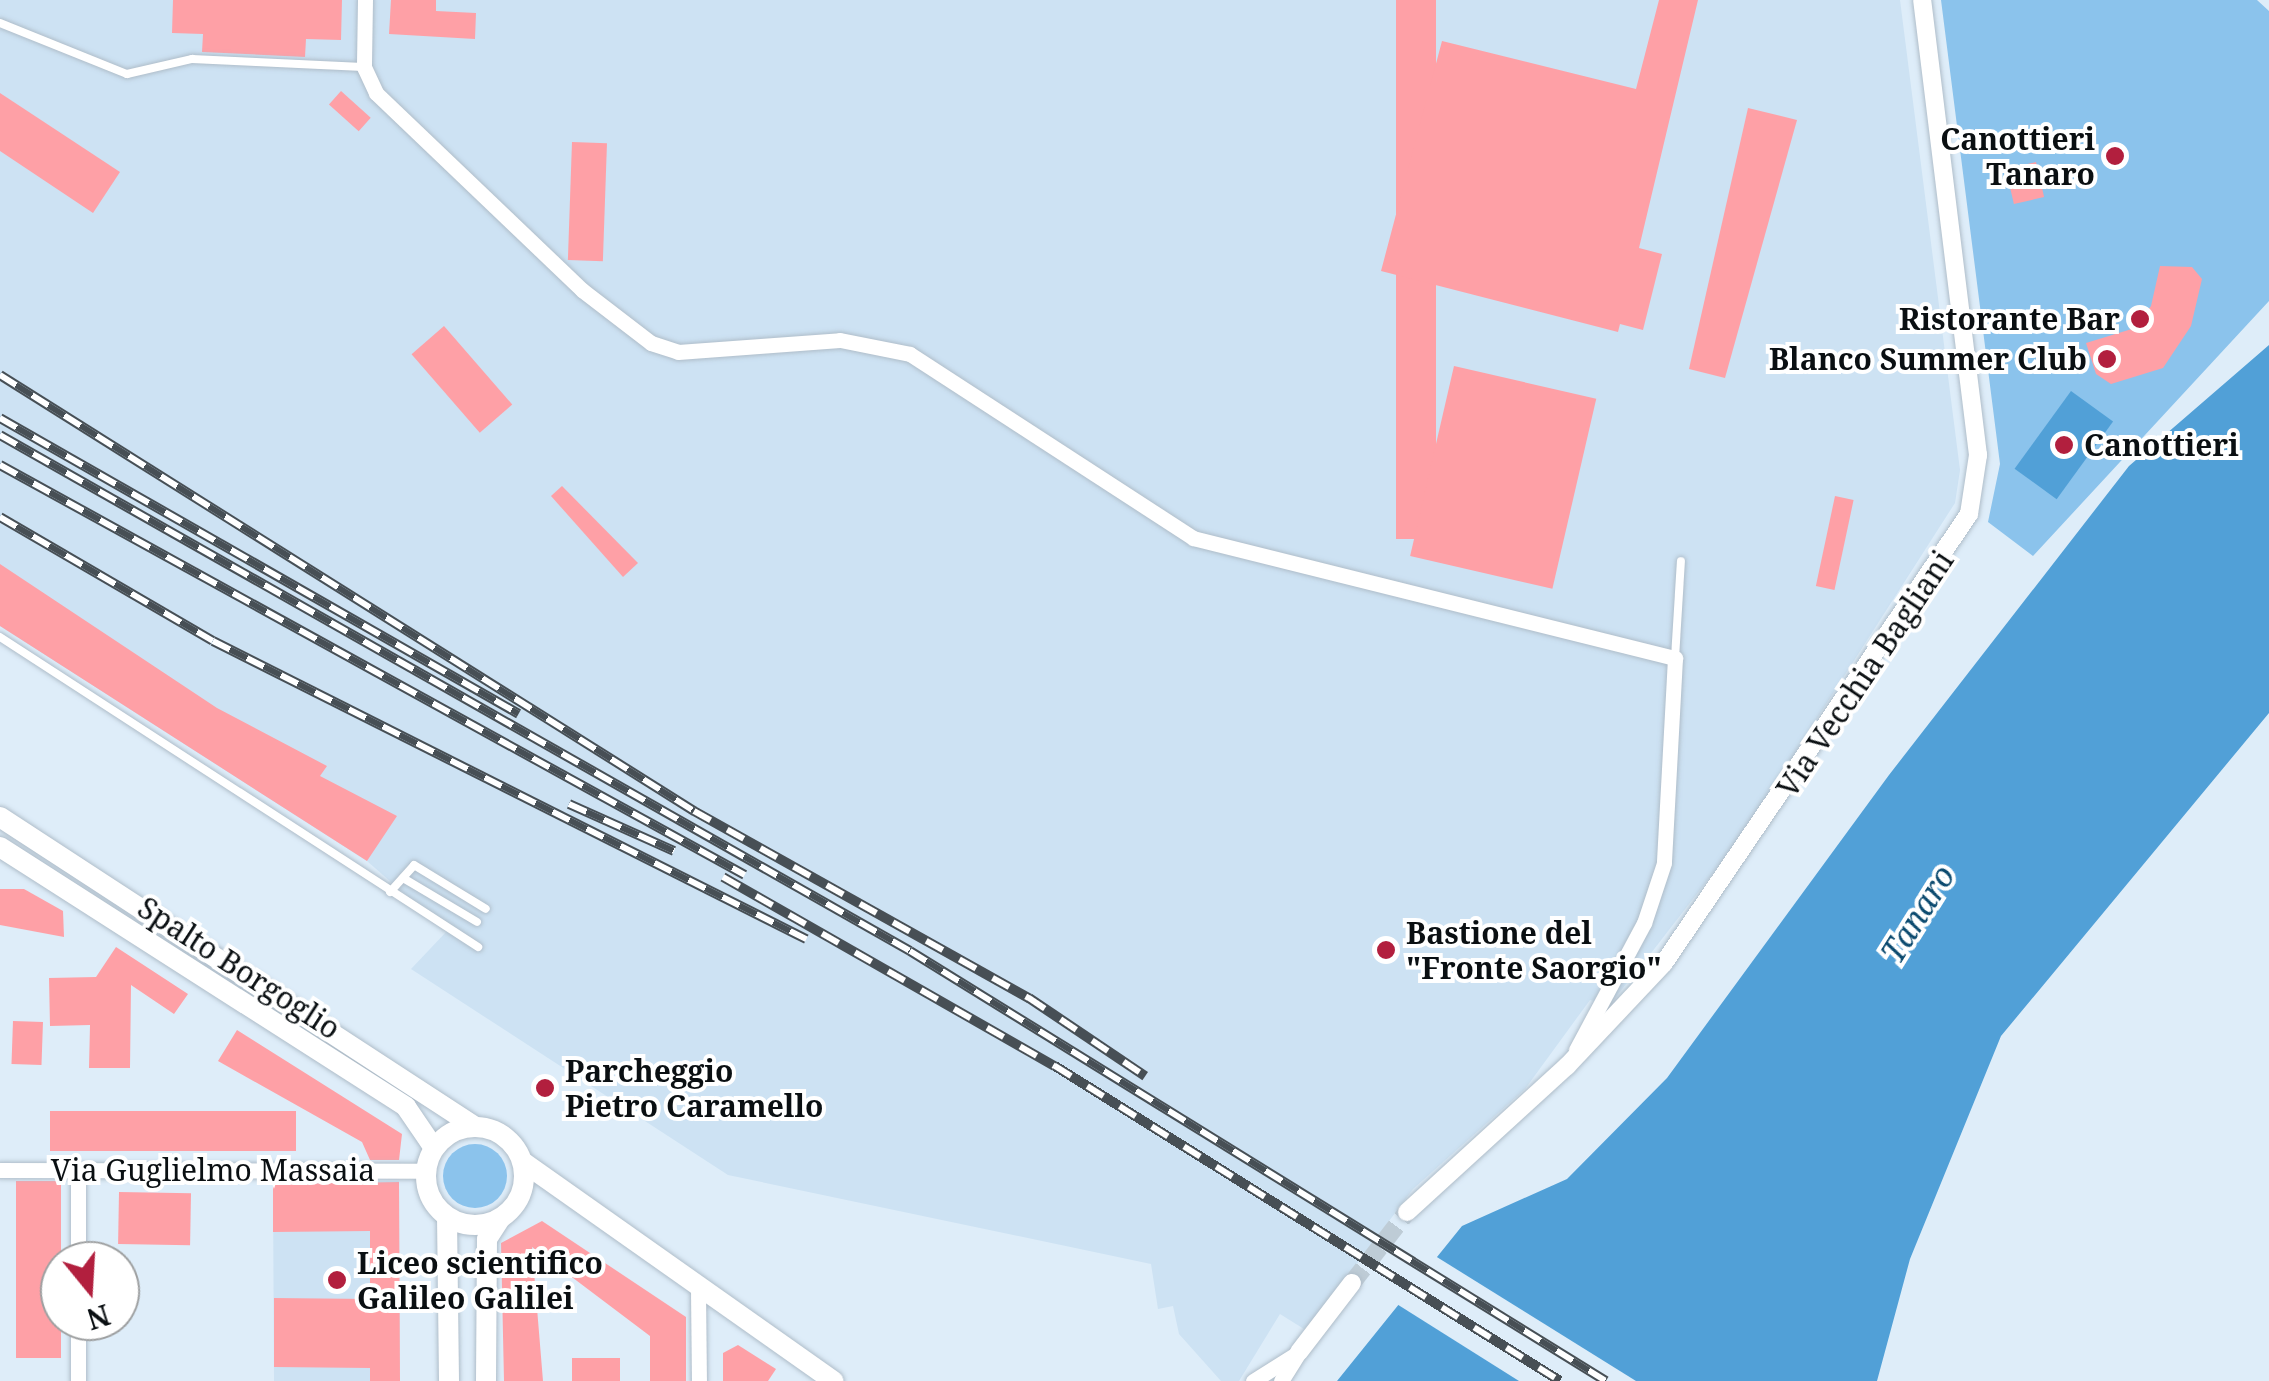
<!DOCTYPE html>
<html>
<head>
<meta charset="utf-8">
<style>
  body { margin:0 }
  #map { position:relative; width:2269px; height:1381px; overflow:hidden; background:#deedf9; font-family:"Noto Serif",serif }
  div>[style] { position:absolute }
  .built>* { inset:0; background:#cde2f3 }
  .green>* { inset:0; background:#8bc3ec }
  .round { border-radius:50% }
  .water>* { inset:0; background:#51a0d7; transform-origin:0 0 }
  .pier>* { inset:0; background:#deedf9 }
  .building>* { inset:0; background:#fea0a6; transform-origin:0 0 }
  .tertiary-tunnel>* { height:18px; margin-top:-9px; transform-origin:0; background:repeating-linear-gradient(90deg,#beccd6 0 18px,transparent 0 27px) }
  .roads { filter:drop-shadow(0 0 2px #afbdc9) drop-shadow(0 0 2px #afbdc9) }
  .service>* { height:8px; margin:-4px; padding:0 4px; transform-origin:4px; border-radius:4px; background:#fff }
  .minor>* { height:15px; margin:-7.5px; padding:0 7.5px; transform-origin:7.5px; border-radius:7.5px; background:#fff }
  .tertiary>* { height:18px; margin:-9px; padding:0 9px; transform-origin:9px; border-radius:9px; background:#fff }
  .secondary>* { height:20px; margin:-10px; padding:0 10px; transform-origin:10px; border-radius:10px; background:#fff }
  .secondary>.ring { margin:-10px; padding:0; box-sizing:content-box; background:none; border:20px solid #fff; border-radius:50% }
  .rail>* { height:10px; margin-top:-5px; transform-origin:0; background:repeating-linear-gradient(90deg,#fff 0 19px,#474f55 0 38px); box-sizing:border-box; border-block:2px solid #474f55 }
  .dots>* { width:28px; height:28px; translate:-50% -50%; box-sizing:border-box; border:5px solid #fff; border-radius:50% }
  span { translate:-50% -50%; white-space:nowrap; text-align:center; line-height:1.15; -webkit-text-stroke:8px #fff; paint-order:stroke }
  .poi-label { font-size:30px; color:#0a0f12; font-weight:700 }
  .right { translate:-100% -50%; text-align:right }
  .left { translate:0 -50%; text-align:left }
  .street-label { font-size:30px; color:#0a0f12 }
  .water-label { font-size:32px; color:#0b4a6f; font-style:italic }
  .north { position:absolute; left:40px; top:1241px; width:100px; height:100px; box-sizing:border-box; background:#fff; border:2px solid #9d9fa0; border-radius:50%; rotate:162deg; font-size:28px; font-weight:700; line-height:40px; text-align:center; color:#0a0f12 }
  .north::after { content:''; display:block; margin:auto; width:35px; height:45px; background:#b21f3e; clip-path:polygon(50% 0,100% 100%,50% 72%,0 100%) }
</style>
</head>
<body>
<div id="map">
  <div class="built">
    <div style="clip-path:polygon(0 0,1900px 0,1960px 470px,1955px 503px,1741px 837px,1641px 966px,1609px 1005px,1590px 1000px,1525px 1089px,1413px 1189px,1318px 1316px,1304px 1329px,1280px 1314px,1239px 1381px,1221px 1381px,1179px 1334px,1173px 1306px,1158px 1309px,1151px 1264px,728px 1175px,411px 969px,447px 931px,367px 861px,0 626px)"></div>
    <div style="clip-path:polygon(360px 1181px,399px 1181px,400px 1381px,274px 1381px,273px 1184px,343px 1183px,343px 1190px,361px 1189px)"></div>
  </div>
  <div class="green">
    <div style="clip-path:polygon(1941px 0,2257px 0,2269px 11px,2269px 301px,2033px 556px,1988px 522px,2000px 464px)"></div>
    <div class="round" style="left:443px;top:1144px;width:64px;height:64px"></div>
  </div>
  <div class="water">
    <div style="clip-path:polygon(2269px 345px,2269px 713px,2001px 1036px,1910px 1259px,1877px 1381px,1337px 1381px,1462px 1226px,1567px 1179px,1667px 1078px,1889px 775px,2129px 466px)"></div>
    <div style="left:2071px;top:391px;width:52px;height:96px;rotate:36deg"></div>
  </div>
  <div class="pier">
    <div style="clip-path:polygon(1432px 1254px,1636px 1381px,1519px 1381px,1392px 1301px)"></div>
  </div>
  <div class="building">
    <div style="clip-path:polygon(173px 0,342px 0,341px 40px,306px 39px,305px 57px,202px 52px,203px 34px,172px 33px)"></div>
    <div style="clip-path:polygon(391px 0,436px 0,436px 11px,476px 13px,475px 39px,389px 34px)"></div>
    <div style="left:1396px;top:0;width:40px;height:539px"></div>
    <div style="clip-path:polygon(1659px 0,1698px 0,1639px 248px,1662px 254px,1643px 330px,1620px 324px,1618px 332px,1381px 271px,1442px 41px,1636px 89px)"></div>
    <div style="left:341px;top:91px;width:40px;height:18px;rotate:42deg"></div>
    <div style="clip-path:polygon(0 93px,120px 172px,93px 213px,0 151px)"></div>
    <div style="clip-path:polygon(1748px 108px,1797px 120px,1725px 378px,1689px 369px)"></div>
    <div style="left:572px;top:142px;width:35px;height:118px;rotate:2deg"></div>
    <div style="left:2036px;top:162px;width:36px;height:31px;rotate:77deg"></div>
    <div style="clip-path:polygon(2160px 266px,2192px 267px,2202px 279px,2191px 326px,2163px 368px,2111px 384px,2096px 374px,2086px 343px,2135px 328px,2151px 306px)"></div>
    <div style="left:444px;top:326px;width:104px;height:43px;rotate:49deg"></div>
    <div style="left:1454px;top:366px;width:146px;height:195px;rotate:13deg"></div>
    <div style="clip-path:polygon(562px 486px,638px 563px,623px 577px,551px 496px)"></div>
    <div style="left:1835px;top:496px;width:19px;height:92px;rotate:12deg"></div>
    <div style="clip-path:polygon(0 564px,217px 708px,327px 766px,320px 776px,397px 816px,367px 861px,0 626px)"></div>
    <div style="clip-path:polygon(0 889px,24px 889px,63px 911px,64px 937px,0 925px)"></div>
    <div style="clip-path:polygon(116px 947px,188px 994px,174px 1014px,131px 985px,130px 1068px,89px 1068px,90px 1025px,50px 1026px,49px 978px,96px 977px)"></div>
    <div style="left:13px;top:1021px;width:30px;height:43px;rotate:2deg"></div>
    <div style="clip-path:polygon(237px 1030px,402px 1134px,399px 1160px,370px 1160px,362px 1142px,218px 1061px)"></div>
    <div style="left:50px;top:1111px;width:246px;height:40px"></div>
    <div style="left:16px;top:1181px;width:45px;height:177px"></div>
    <div style="clip-path:polygon(399px 1182px,400px 1381px,370px 1381px,370px 1368px,274px 1367px,274px 1298px,370px 1299px,370px 1231px,273px 1232px,273px 1184px)"></div>
    <div style="left:119px;top:1192px;width:72px;height:52px;rotate:1deg"></div>
    <div style="clip-path:polygon(542px 1221px,686px 1317px,686px 1381px,650px 1381px,650px 1336px,532px 1247px,543px 1381px,504px 1381px,501px 1243px)"></div>
    <div style="clip-path:polygon(738px 1345px,776px 1369px,768px 1381px,723px 1381px,723px 1353px)"></div>
    <div style="left:572px;top:1358px;width:48px;height:23px"></div>
  </div>
  <div class="tertiary-tunnel">
    <div style="left:1352px;top:1283px;width:90px;rotate:-52.2deg"></div>
  </div>
  <div class="roads">
    <div class="service">
      <div style="left:0;top:23px;width:137px;rotate:21.9deg"></div>
      <div style="left:127px;top:74px;width:67px;rotate:-13deg"></div>
      <div style="left:192px;top:59px;width:171px;rotate:2.7deg"></div>
      <div style="left:0;top:637px;width:570px;rotate:32.96deg"></div>
      <div style="left:1675px;top:658px;width:97px;rotate:-86.5deg"></div>
      <div style="left:403px;top:878px;width:86px;rotate:30.7deg"></div>
      <div style="left:390px;top:892px;width:36px;rotate:-48deg"></div>
      <div style="left:414px;top:865px;width:84px;rotate:31.4deg"></div>
    </div>
    <div class="minor">
      <div style="left:365px;top:0;width:67px;rotate:90.9deg"></div>
      <div style="left:364px;top:67px;width:29px;rotate:65deg"></div>
      <div style="left:376px;top:93px;width:285px;rotate:43.7deg"></div>
      <div style="left:582px;top:290px;width:87px;rotate:37.5deg"></div>
      <div style="left:651px;top:343px;width:28px;rotate:18deg"></div>
      <div style="left:678px;top:352px;width:162px;rotate:-4.2deg"></div>
      <div style="left:840px;top:340px;width:71px;rotate:11.3deg"></div>
      <div style="left:910px;top:354px;width:338px;rotate:33deg"></div>
      <div style="left:1193px;top:538px;width:497px;rotate:14deg"></div>
      <div style="left:1675px;top:658px;width:205px;rotate:93.1deg"></div>
      <div style="left:1664px;top:863px;width:63px;rotate:108.4deg"></div>
      <div style="left:1644px;top:923px;width:144px;rotate:118.2deg"></div>
      <div style="left:0;top:1170px;width:426px;rotate:0.1deg"></div>
      <div style="left:78px;top:1261px;width:91px;rotate:-90deg"></div>
      <div style="left:698px;top:1290px;width:91px;rotate:89.4deg"></div>
      <div style="left:78px;top:1321px;width:60px;rotate:90deg"></div>
      <div style="left:1253px;top:1381px;width:54px;rotate:-32.2deg"></div>
      <div style="left:1281px;top:1381px;width:34px;rotate:-58deg"></div>
    </div>
    <div class="tertiary">
      <div style="left:1407px;top:1212px;width:217px;rotate:-42.4deg"></div>
      <div style="left:1567px;top:1066px;width:141px;rotate:-46.7deg"></div>
      <div style="left:1664px;top:963px;width:543px;rotate:-55.81deg"></div>
      <div style="left:1969px;top:514px;width:60px;rotate:-81.3deg"></div>
      <div style="left:1978px;top:455px;width:458px;rotate:-97deg"></div>
      <div style="left:1299px;top:1352px;width:87px;rotate:-52.5deg"></div>
    </div>
    <div class="secondary">
      <div style="left:0;top:817px;width:566px;rotate:33.1deg"></div>
      <div style="left:0;top:847px;width:482px;rotate:32.6deg"></div>
      <div style="left:406px;top:1107px;width:50px;rotate:55.7deg"></div>
      <div class="ring" style="left:426px;top:1127px;width:78px;height:78px"></div>
      <div style="left:523px;top:1162px;width:380px;rotate:35.2deg"></div>
      <div style="left:447px;top:1217px;width:164px;rotate:89.3deg"></div>
      <div style="left:486px;top:1381px;width:142px;rotate:-89.6deg"></div>
      <div style="left:487px;top:1239px;width:24px;rotate:-57deg"></div>
    </div>
  </div>
  <div class="rail">
    <div style="left:0;top:375px;width:820px;rotate:32.14deg"></div>
    <div style="left:694px;top:811px;width:384px;rotate:29.2deg"></div>
    <div style="left:1029px;top:998px;width:140px;rotate:33.9deg"></div>
    <div style="left:0;top:418px;width:597px;rotate:29.7deg"></div>
    <div style="left:0;top:435px;width:1046px;rotate:29.55deg"></div>
    <div style="left:910px;top:951px;width:818px;rotate:31.71deg"></div>
    <div style="left:0;top:465px;width:850px;rotate:28.83deg"></div>
    <div style="left:0;top:517px;width:246px;rotate:30.2deg"></div>
    <div style="left:213px;top:641px;width:664px;rotate:26.68deg"></div>
    <div style="left:569px;top:804px;width:115px;rotate:24.1deg"></div>
    <div style="left:723px;top:877px;width:382px;rotate:29.7deg"></div>
    <div style="left:1055px;top:1066px;width:595px;rotate:31.95deg"></div>
  </div>
  <div class="dots">
    <div style="left:2115px;top:156px;background:#b21f3e"></div>
    <div style="left:2140px;top:319px;background:#b21f3e"></div>
    <div style="left:2107px;top:359px;background:#b21f3e"></div>
    <div style="left:2064px;top:445px;background:#b21f3e"></div>
    <div style="left:1386px;top:950px;background:#b21f3e"></div>
    <div style="left:545px;top:1088px;background:#b21f3e"></div>
    <div style="left:337px;top:1280px;background:#b21f3e"></div>
  </div>
  <div class="poi-label">
    <span class="right" style="left:2095px;top:156px">Canottieri<br>Tanaro</span>
    <span class="right" style="left:2120px;top:319px">Ristorante Bar</span>
    <span class="right" style="left:2087px;top:359px">Blanco Summer Club</span>
    <span class="left" style="left:2084px;top:445px">Canottieri</span>
    <span class="left" style="left:1406px;top:950px">Bastione del<br>"Fronte Saorgio"</span>
    <span class="left" style="left:565px;top:1088px">Parcheggio<br>Pietro Caramello</span>
    <span class="left" style="left:357px;top:1280px">Liceo scientifico<br>Galileo Galilei</span>
  </div>
  <div class="street-label">
    <span style="left:1865px;top:674px;rotate:-56deg">Via Vecchia Bagliani</span>
    <span style="left:239px;top:968px;rotate:33deg">Spalto Borgoglio</span>
    <span style="left:213px;top:1170px">Via Guglielmo Massaia</span>
  </div>
  <div class="water-label">
    <span style="left:1918px;top:914px;rotate:-58deg">Tanaro</span>
  </div>
  <div class="north">N</div>
</div>
</body>
</html>
